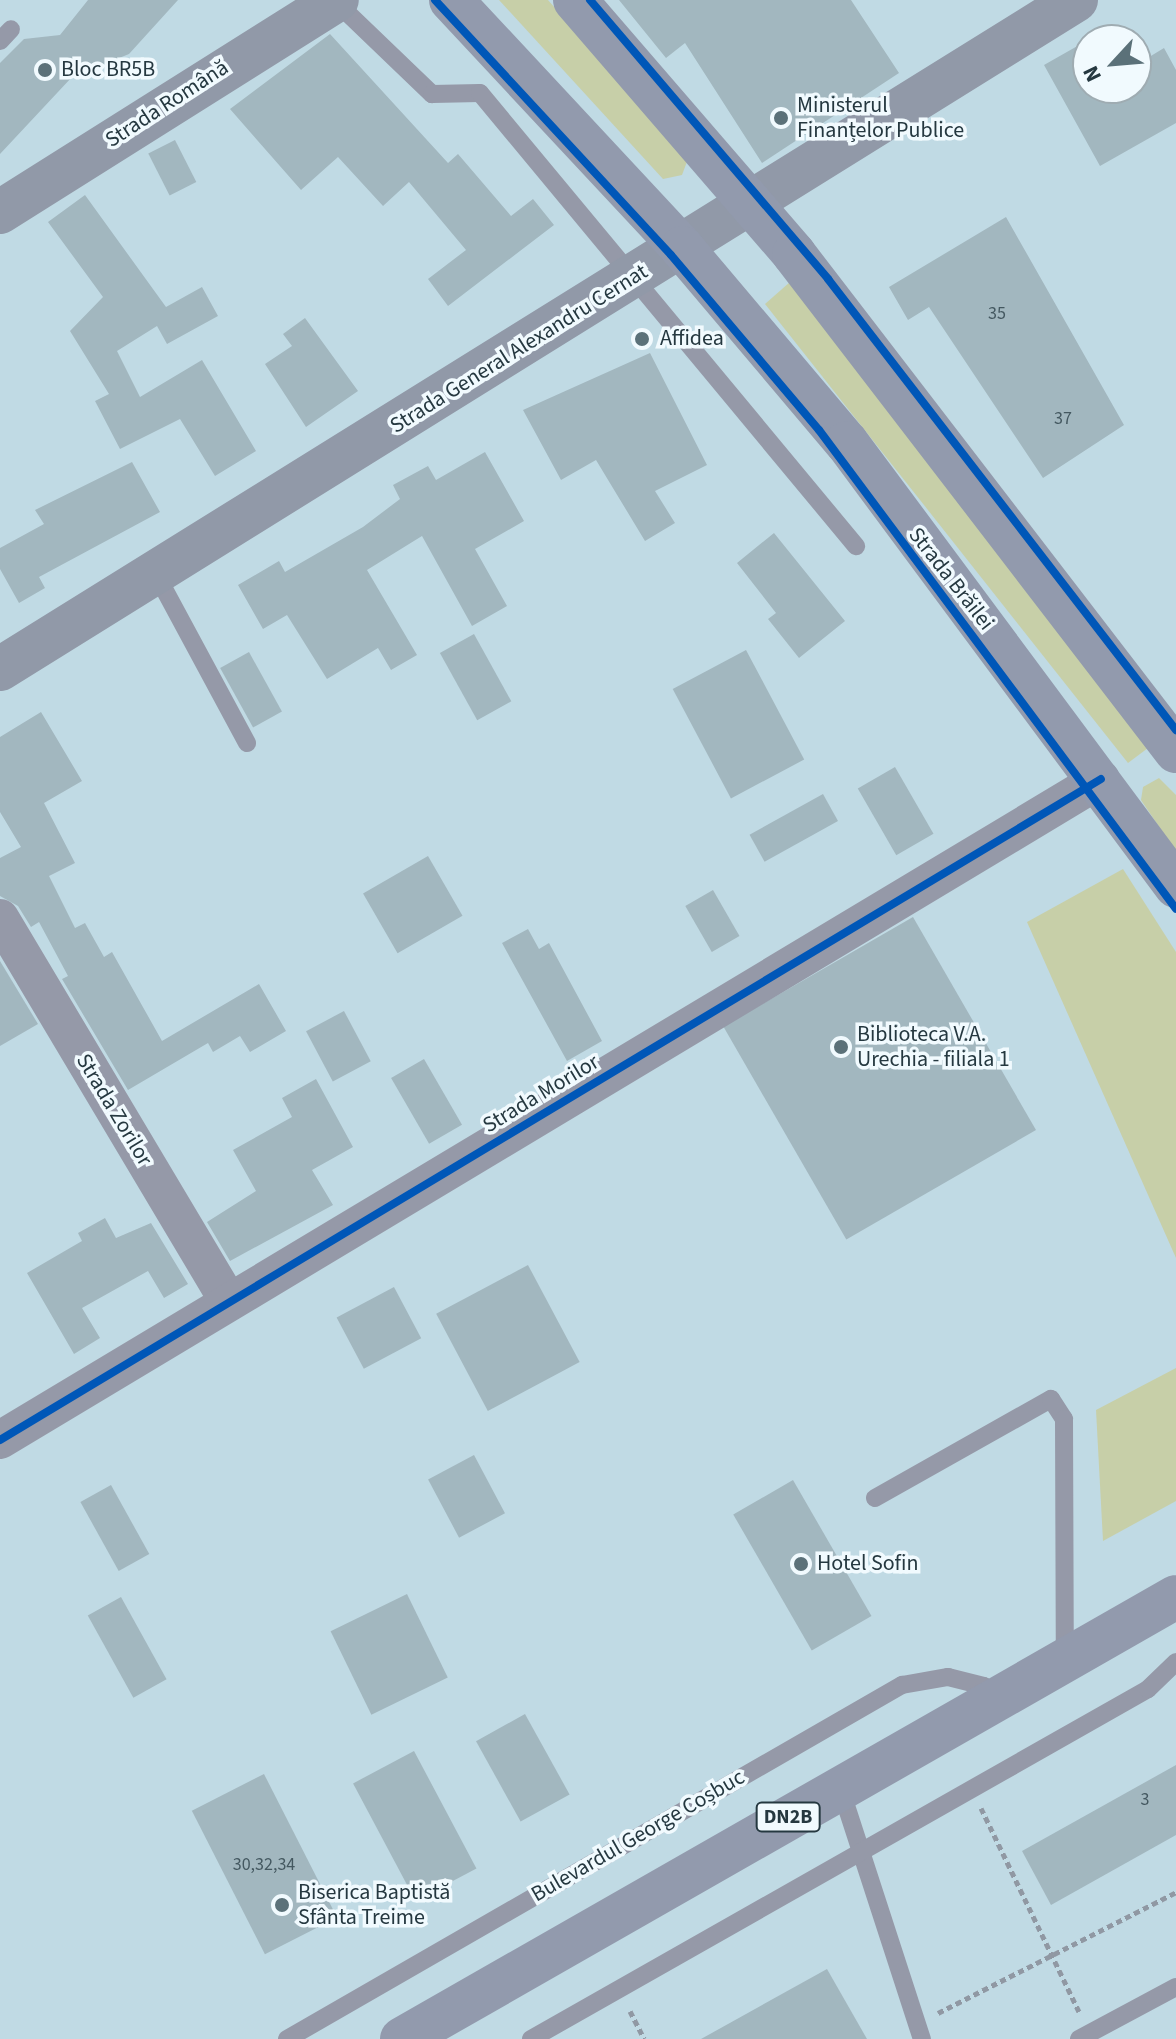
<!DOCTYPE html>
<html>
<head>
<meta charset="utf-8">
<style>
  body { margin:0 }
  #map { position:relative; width:1176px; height:2039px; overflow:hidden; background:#c0dae4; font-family:"Source Sans 3",sans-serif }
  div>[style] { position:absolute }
  .green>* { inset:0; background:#c7cfa8 }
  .building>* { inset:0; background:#a2b7bf; transform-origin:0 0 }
  .path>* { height:5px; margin-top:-2.5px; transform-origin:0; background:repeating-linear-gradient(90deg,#9098a3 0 6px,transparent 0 10px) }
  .lane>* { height:18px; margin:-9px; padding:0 9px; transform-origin:9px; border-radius:9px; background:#9599a8 }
  .street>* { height:38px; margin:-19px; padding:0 19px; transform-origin:19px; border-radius:19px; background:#9599a8 }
  .secondary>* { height:44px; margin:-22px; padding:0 22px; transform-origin:22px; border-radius:22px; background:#9199a8 }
  .primary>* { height:44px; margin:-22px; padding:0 22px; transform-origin:22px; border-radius:22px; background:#929aad }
  .cycleway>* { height:8px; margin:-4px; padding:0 4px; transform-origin:4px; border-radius:4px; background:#0057b8 }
  .dots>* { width:22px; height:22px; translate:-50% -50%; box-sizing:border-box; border:4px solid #f1fafe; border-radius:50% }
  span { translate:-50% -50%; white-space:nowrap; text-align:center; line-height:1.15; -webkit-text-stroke:7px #f1fafe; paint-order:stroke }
  .number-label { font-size:18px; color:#445860 }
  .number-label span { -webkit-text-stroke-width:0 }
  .shield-label span { padding:2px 6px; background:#f1fafe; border:2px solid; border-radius:6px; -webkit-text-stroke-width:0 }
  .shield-label { font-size:20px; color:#253840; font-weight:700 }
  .poi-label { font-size:22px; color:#253840 }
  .left { translate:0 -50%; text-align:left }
  .street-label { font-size:22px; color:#253840 }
  .north { position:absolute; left:1072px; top:24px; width:80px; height:80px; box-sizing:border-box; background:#f1fafe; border:2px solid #9facb2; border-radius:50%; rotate:244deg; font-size:22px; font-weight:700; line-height:32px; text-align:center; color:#253840 }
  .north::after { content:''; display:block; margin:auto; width:28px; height:36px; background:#5b7179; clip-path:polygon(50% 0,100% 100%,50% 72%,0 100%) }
</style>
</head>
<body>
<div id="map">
  <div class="green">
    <div style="clip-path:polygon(499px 0,548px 0,688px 159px,682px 175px,663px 179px)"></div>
    <div style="clip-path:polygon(790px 282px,1148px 748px,1128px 763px,765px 304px)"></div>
    <div style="clip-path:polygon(1159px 778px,1176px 795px,1176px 852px,1141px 800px,1143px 787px)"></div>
    <div style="clip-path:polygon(1123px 869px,1176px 952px,1176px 1258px,1027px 922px)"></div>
    <div style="clip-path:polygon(1176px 1368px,1176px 1501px,1103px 1541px,1096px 1410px)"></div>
  </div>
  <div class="building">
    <div style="clip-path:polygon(88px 0,178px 0,129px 54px,72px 77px,0 154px,0 63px,24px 39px,60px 35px)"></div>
    <div style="clip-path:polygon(619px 0,851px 0,899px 73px,762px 163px,685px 43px,666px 58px)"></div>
    <div style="clip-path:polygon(330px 34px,448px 163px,458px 154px,511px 216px,533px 199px,554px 225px,448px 306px,428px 279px,466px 250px,409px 182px,383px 206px,338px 157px,301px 190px,230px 109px)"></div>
    <div style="clip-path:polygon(1088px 40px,1088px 88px,1136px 88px,1136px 65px,1164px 48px,1176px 70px,1176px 123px,1100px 166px,1044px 65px)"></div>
    <div style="left:175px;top:140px;width:47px;height:30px;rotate:63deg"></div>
    <div style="clip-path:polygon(85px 195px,166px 307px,202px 287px,218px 316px,167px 344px,157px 326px,117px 351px,140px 397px,202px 360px,256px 451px,215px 476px,180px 419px,120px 449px,95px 401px,109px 394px,70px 331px,103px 297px,48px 222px)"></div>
    <div style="clip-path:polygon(1006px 217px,1124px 425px,1043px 478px,929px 307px,908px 320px,889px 287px)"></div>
    <div style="clip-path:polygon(305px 318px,358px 391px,306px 427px,265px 364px,292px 346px,283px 334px)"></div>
    <div style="clip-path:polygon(650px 353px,707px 465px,655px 491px,675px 523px,645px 541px,596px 460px,561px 480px,523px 410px)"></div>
    <div style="clip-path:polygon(485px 452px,524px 521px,475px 549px,507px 606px,472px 626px,422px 536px,367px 570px,417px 655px,391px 670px,378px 648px,327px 679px,287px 615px,263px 629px,238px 585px,279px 561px,285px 572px,363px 527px,400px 499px,393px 485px,428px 466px,436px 480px)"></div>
    <div style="clip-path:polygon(132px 462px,160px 512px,39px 577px,45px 588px,19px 603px,0 569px,0 548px,44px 524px,35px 510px)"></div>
    <div style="clip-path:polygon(774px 533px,845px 621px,799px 658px,768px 619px,776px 613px,737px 563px)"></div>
    <div style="left:474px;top:634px;width:77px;height:39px;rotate:61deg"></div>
    <div style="left:746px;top:650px;width:124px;height:83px;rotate:62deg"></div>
    <div style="left:249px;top:652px;width:68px;height:33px;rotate:61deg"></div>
    <div style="clip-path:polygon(41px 712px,82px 781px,44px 803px,75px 863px,49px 876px,75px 928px,85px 923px,104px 957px,112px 952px,162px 1041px,259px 984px,286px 1031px,250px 1052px,240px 1036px,213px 1052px,208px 1043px,128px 1090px,62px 979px,68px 976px,39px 922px,31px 927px,18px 906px,0 896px,0 858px,21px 847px,0 812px,0 737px)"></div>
    <div style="left:895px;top:767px;width:77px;height:43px;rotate:60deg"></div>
    <div style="left:823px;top:794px;width:31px;height:84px;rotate:61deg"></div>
    <div style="left:428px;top:856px;width:69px;height:75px;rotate:60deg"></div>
    <div style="left:713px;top:890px;width:53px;height:32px;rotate:60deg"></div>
    <div style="left:913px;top:917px;width:246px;height:219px;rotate:60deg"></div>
    <div style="clip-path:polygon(528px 929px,539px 949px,549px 943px,602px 1041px,567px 1061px,502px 943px)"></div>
    <div style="clip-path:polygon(0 961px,38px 1024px,0 1046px)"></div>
    <div style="left:344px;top:1011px;width:57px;height:43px;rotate:62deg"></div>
    <div style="left:424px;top:1059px;width:76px;height:38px;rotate:60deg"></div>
    <div style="clip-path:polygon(316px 1079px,353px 1147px,312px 1170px,333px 1205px,230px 1261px,207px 1222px,256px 1191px,233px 1150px,292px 1117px,282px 1098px)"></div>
    <div style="clip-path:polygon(105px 1218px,116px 1238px,151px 1223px,188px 1284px,164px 1298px,148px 1271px,82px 1308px,100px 1338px,74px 1354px,27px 1273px,82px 1241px,78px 1233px)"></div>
    <div style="left:528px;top:1265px;width:110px;height:104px;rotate:62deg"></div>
    <div style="left:394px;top:1287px;width:58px;height:65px;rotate:62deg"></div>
    <div style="left:474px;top:1455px;width:66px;height:52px;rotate:62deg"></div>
    <div style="left:793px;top:1480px;width:157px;height:69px;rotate:60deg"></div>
    <div style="left:111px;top:1485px;width:79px;height:35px;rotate:61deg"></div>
    <div style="left:407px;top:1594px;width:93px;height:85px;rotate:64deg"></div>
    <div style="left:121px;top:1597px;width:94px;height:38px;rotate:61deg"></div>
    <div style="left:525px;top:1714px;width:92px;height:56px;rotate:61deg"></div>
    <div style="left:414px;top:1751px;width:133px;height:69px;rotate:62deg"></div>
    <div style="clip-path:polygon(1176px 1765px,1176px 1835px,1051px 1905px,1022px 1851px)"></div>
    <div style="left:264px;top:1774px;width:161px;height:81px;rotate:63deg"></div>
    <div style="clip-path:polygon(827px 1969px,867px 2039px,701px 2039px)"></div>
  </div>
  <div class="path">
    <div style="left:981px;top:1808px;width:226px;rotate:64.3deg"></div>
    <div style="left:630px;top:2011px;width:31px;rotate:63deg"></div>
    <div style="left:938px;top:2013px;width:267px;rotate:-26.9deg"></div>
  </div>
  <div class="lane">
    <div style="left:334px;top:0;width:136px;rotate:43.8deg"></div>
    <div style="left:432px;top:94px;width:48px;rotate:-1.2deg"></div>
    <div style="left:480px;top:93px;width:589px;rotate:50.31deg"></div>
    <div style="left:0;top:41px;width:16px;rotate:-47deg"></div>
    <div style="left:156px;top:574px;width:192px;rotate:61.7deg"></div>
    <div style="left:875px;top:1498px;width:202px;rotate:-29.4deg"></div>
    <div style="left:1051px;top:1399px;width:24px;rotate:57deg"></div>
    <div style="left:1064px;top:1419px;width:238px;rotate:89.8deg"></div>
    <div style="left:840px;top:1787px;width:265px;rotate:72deg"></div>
    <div style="left:287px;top:2039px;width:710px;rotate:-29.93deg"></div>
    <div style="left:902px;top:1685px;width:47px;rotate:-9.9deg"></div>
    <div style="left:948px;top:1677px;width:37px;rotate:14deg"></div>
    <div style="left:984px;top:1686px;width:16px;rotate:63deg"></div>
    <div style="left:531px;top:2039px;width:709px;rotate:-29.56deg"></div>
    <div style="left:1148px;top:1689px;width:39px;rotate:-44deg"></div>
    <div style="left:1079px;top:2039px;width:110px;rotate:-28.2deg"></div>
  </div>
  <div class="street">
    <div style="left:0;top:918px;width:447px;rotate:59.2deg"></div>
    <div style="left:0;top:1440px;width:1284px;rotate:-30.98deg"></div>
  </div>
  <div class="secondary">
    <div style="left:0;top:212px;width:398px;rotate:-32.2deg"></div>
    <div style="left:0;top:669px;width:1267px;rotate:-31.87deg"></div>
  </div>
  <div class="primary">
    <div style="left:451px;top:0;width:339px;rotate:47deg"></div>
    <div style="left:682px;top:248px;width:255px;rotate:49.8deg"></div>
    <div style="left:847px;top:443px;width:552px;rotate:53.4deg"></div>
    <div style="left:575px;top:0;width:335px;rotate:49.2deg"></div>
    <div style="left:794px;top:254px;width:627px;rotate:52.45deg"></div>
    <div style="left:402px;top:2039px;width:891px;rotate:-29.73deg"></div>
  </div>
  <div class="cycleway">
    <div style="left:435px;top:0;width:347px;rotate:47.2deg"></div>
    <div style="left:671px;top:255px;width:229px;rotate:49.8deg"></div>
    <div style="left:819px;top:430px;width:597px;rotate:53.3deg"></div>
    <div style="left:590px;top:0;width:367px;rotate:49.5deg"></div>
    <div style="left:828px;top:279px;width:570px;rotate:52.35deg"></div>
    <div style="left:0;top:1440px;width:1284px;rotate:-30.98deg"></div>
  </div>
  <div class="dots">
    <div style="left:45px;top:70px;background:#5b7179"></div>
    <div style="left:781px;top:118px;background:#5b7179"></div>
    <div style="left:642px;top:339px;background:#5b7179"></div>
    <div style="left:841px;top:1047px;background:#5b7179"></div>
    <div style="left:801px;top:1564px;background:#5b7179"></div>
    <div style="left:282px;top:1905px;background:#5b7179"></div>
  </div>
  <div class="number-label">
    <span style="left:997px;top:314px">35</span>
    <span style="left:1063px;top:419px">37</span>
    <span style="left:1145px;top:1800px">3</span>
    <span style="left:264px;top:1865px">30,32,34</span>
  </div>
  <div class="shield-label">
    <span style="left:788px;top:1817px">DN2B</span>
  </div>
  <div class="poi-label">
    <span class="left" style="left:61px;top:70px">Bloc BR5B</span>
    <span class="left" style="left:797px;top:118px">Ministerul<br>Finanțelor Publice</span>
    <span class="left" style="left:660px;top:339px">Affidea</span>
    <span class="left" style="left:857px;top:1047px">Biblioteca V.A.<br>Urechia - filiala 1</span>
    <span class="left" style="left:817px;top:1564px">Hotel Sofin</span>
    <span class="left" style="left:298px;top:1905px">Biserica Baptistă<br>Sfânta Treime</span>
  </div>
  <div class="street-label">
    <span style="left:167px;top:104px;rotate:-33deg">Strada Română</span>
    <span style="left:519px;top:349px;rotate:-32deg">Strada General Alexandru Cernat</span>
    <span style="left:951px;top:579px;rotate:52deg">Strada Brăilei</span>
    <span style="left:541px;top:1094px;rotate:-31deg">Strada Morilor</span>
    <span style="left:114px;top:1110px;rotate:59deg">Strada Zorilor</span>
    <span style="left:638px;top:1836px;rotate:-30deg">Bulevardul George Coșbuc</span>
  </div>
  <div class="north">N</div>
</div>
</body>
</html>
